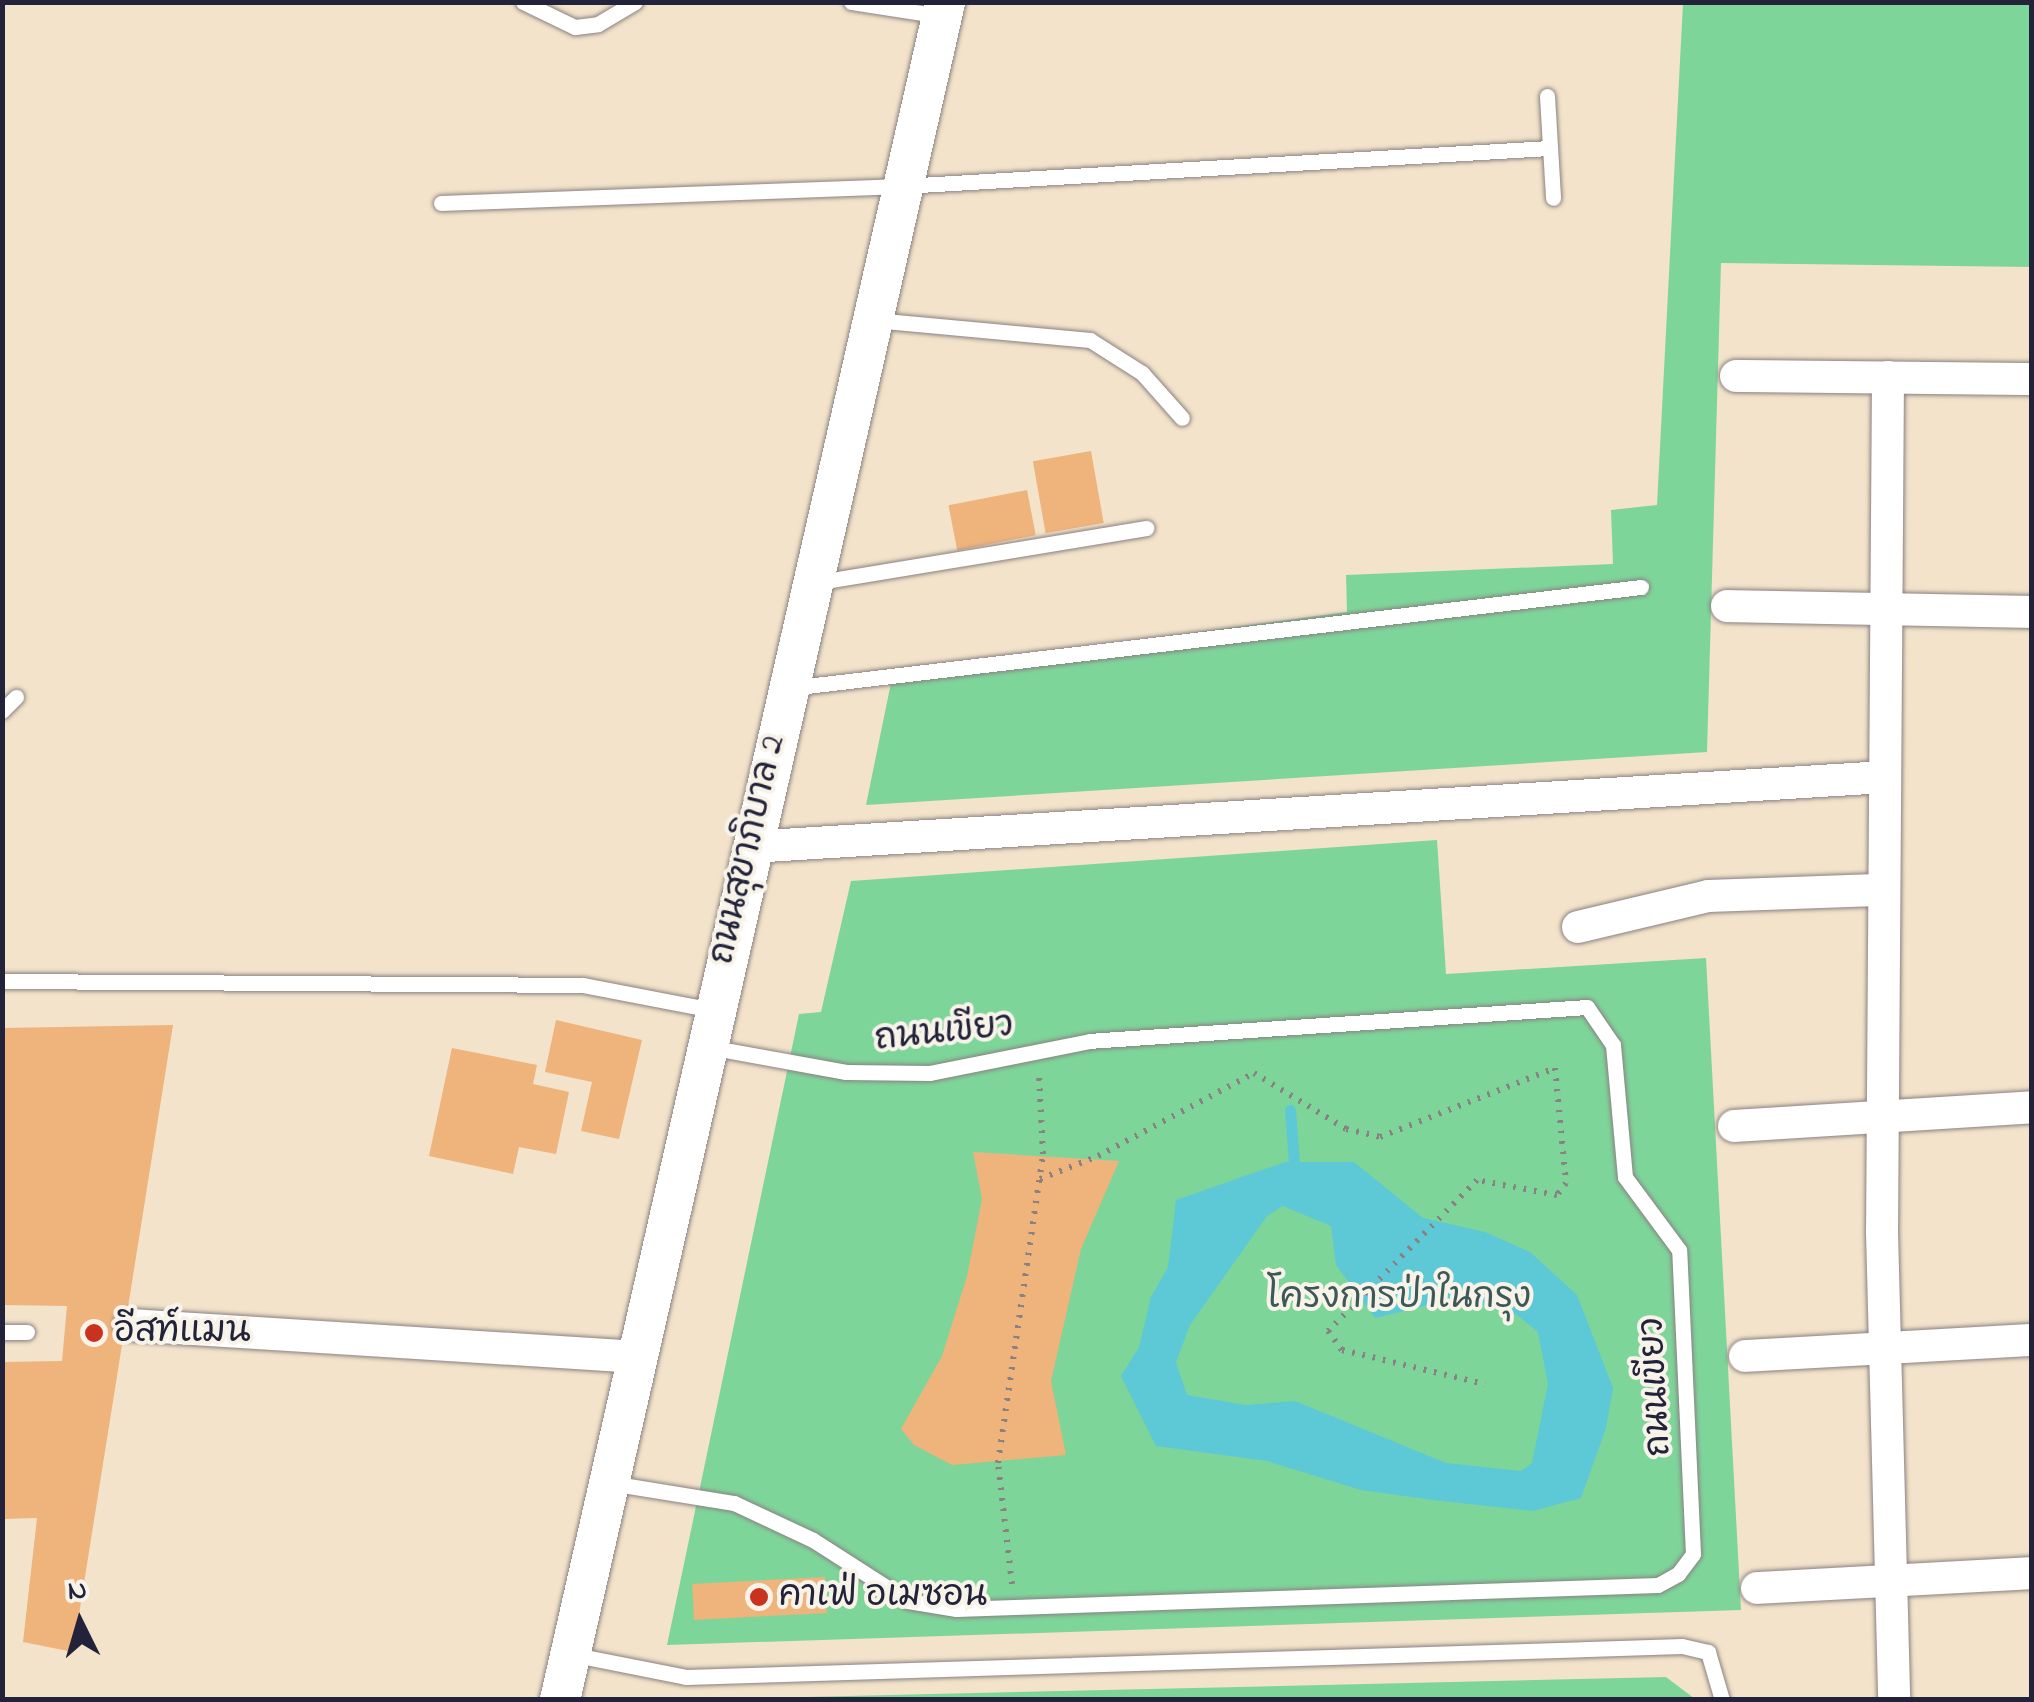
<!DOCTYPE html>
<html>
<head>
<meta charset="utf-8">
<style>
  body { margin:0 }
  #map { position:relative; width:2034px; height:1702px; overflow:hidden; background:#f3e3ca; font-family:"Indie Flower","Playpen Sans Thai",sans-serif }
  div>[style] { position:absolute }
  .green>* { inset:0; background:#7ed59a }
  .water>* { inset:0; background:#5dc8d6 }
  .stream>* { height:11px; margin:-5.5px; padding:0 5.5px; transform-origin:5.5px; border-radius:5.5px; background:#5dc8d6 }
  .building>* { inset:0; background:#efb37c; transform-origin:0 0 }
  .path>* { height:6px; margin-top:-3px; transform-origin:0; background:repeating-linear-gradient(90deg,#8a8282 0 2.5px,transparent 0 10.5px) }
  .roads { filter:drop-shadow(0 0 2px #8a8282) drop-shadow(0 0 2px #8a8282) }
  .service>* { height:15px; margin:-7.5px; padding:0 7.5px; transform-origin:7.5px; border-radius:7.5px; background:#fff }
  .minor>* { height:32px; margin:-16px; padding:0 16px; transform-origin:16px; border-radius:16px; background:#fff }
  .tertiary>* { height:40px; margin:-20px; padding:0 20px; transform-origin:20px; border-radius:20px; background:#fff }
  .dots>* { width:28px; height:28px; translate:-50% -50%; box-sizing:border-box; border:5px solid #f7f3e8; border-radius:50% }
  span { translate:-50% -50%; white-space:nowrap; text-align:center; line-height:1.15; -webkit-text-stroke:8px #f7f3e8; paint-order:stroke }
  .street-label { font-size:35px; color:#22223b }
  .park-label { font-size:35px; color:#3e5858 }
  .poi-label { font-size:35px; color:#22223b }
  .left { translate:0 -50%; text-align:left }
  .frame { position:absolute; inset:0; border:5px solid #22223b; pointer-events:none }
  .north { position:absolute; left:30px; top:1572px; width:100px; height:100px; -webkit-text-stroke:8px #f7f3e8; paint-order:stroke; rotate:355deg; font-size:28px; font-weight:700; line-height:40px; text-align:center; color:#22223b }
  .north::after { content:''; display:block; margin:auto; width:35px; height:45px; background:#22223b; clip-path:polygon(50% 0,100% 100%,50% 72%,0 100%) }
</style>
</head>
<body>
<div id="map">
  <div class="green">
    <div style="clip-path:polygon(1683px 3px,2031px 3px,2031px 267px,1721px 263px,1707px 752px,866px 805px,893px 673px,1347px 612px,1346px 575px,1613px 564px,1611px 510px,1657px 505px)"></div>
    <div style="clip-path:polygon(1437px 840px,1446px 974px,1706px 958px,1741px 1610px,667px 1645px,799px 1014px,821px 1012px,851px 881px)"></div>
    <div style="clip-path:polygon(1666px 1677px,1695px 1699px,718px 1699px)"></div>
  </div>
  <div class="water">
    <div style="clip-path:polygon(evenodd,1285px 1162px,1354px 1162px,1423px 1218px,1485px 1232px,1530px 1252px,1577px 1295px,1613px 1388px,1606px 1428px,1581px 1498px,1533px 1511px,1433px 1500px,1361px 1490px,1267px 1461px,1156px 1446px,1121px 1376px,1139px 1347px,1151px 1297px,1168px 1267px,1176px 1200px,1285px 1162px,1283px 1206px,1331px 1226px,1336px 1265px,1375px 1318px,1458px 1298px,1517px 1315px,1538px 1332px,1548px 1384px,1532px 1463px,1521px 1471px,1446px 1463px,1295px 1401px,1246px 1405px,1187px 1395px,1176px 1362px,1190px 1325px,1267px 1216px,1283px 1206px)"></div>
  </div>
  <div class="stream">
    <div style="left:1290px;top:1110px;width:52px;rotate:85.6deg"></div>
  </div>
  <div class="building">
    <div style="left:1091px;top:451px;width:73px;height:59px;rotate:80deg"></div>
    <div style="left:1027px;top:490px;width:46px;height:80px;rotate:79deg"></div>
    <div style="clip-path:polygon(556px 1020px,642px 1040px,619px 1139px,581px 1131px,592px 1082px,545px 1072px)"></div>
    <div style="clip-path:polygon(173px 1025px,73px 1652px,23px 1642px,37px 1518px,2px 1519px,2px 1362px,62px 1361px,67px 1306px,2px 1305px,2px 1028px)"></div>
    <div style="clip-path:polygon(452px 1048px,537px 1065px,533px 1084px,569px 1092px,556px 1154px,519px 1147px,513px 1174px,429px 1156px)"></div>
    <div style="clip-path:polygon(973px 1152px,1119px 1161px,1081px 1249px,1051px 1381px,1066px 1455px,952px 1465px,914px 1445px,901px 1429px,942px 1356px,967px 1276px,982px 1199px)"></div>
    <div style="left:825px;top:1577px;width:36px;height:133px;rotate:87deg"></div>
  </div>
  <div class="path">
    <div style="left:1040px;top:1179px;width:62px;rotate:-21.6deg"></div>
    <div style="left:1098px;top:1156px;width:177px;rotate:-28deg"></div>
    <div style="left:1254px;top:1073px;width:108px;rotate:31.3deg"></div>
    <div style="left:1346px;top:1129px;width:35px;rotate:13deg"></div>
    <div style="left:1380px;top:1137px;width:188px;rotate:-21.5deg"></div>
    <div style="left:1555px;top:1068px;width:116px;rotate:84.5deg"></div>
    <div style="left:1566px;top:1183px;width:15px;rotate:127deg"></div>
    <div style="left:1557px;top:1195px;width:81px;rotate:-169.4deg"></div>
    <div style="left:1477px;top:1180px;width:212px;rotate:134.6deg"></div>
    <div style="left:1328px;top:1331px;width:24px;rotate:54deg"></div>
    <div style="left:1342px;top:1350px;width:147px;rotate:13.4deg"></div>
    <div style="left:1012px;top:1584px;width:122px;rotate:-96.6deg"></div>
    <div style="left:998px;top:1463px;width:312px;rotate:-81.7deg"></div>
    <div style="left:1043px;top:1154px;width:78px;rotate:-92.9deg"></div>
  </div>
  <div class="roads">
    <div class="service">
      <div style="left:523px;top:2px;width:58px;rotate:25.7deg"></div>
      <div style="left:575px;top:27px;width:23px;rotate:-7deg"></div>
      <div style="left:598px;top:24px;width:43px;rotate:-30.7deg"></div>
      <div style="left:851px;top:2px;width:91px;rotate:8.8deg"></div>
      <div style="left:1547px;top:96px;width:102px;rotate:86.6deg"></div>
      <div style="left:441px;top:203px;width:461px;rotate:-2.1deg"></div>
      <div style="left:902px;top:186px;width:649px;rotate:-3.36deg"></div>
      <div style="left:874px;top:320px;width:217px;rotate:5.3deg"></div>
      <div style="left:1090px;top:340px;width:62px;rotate:32.4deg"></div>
      <div style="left:1142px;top:373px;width:60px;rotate:48.4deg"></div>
      <div style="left:814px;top:583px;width:337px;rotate:-9.4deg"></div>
      <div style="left:790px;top:688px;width:857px;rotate:-6.77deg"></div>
      <div style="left:2px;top:711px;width:20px;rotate:-45deg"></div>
      <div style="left:2px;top:981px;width:581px;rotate:0.39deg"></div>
      <div style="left:583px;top:985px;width:132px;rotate:10.9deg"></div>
      <div style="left:2px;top:1332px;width:25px"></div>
      <div style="left:610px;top:1483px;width:126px;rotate:9.2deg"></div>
      <div style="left:734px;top:1503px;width:87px;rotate:25.1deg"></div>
      <div style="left:813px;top:1540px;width:113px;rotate:32.7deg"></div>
      <div style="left:908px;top:1601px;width:49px;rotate:9.5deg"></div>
      <div style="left:956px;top:1609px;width:702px;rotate:-1.96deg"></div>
      <div style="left:1658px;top:1585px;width:23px;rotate:-29deg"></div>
      <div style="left:1678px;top:1574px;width:25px;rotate:-53deg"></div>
      <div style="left:1693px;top:1554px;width:304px;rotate:-92.6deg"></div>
      <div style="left:1679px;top:1250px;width:91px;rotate:-126.5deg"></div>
      <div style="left:1625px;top:1177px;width:133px;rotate:-95.2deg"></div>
      <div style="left:1613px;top:1045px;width:46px;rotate:-124.4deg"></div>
      <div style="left:1587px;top:1007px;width:498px;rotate:176.1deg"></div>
      <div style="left:1090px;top:1041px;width:163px;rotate:168.7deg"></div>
      <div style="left:930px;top:1073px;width:84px;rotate:-179.3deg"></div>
      <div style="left:846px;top:1072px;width:139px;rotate:-169.7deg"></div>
      <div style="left:570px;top:1654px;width:118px;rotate:11.2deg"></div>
      <div style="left:686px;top:1677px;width:996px;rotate:-1.78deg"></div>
      <div style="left:1682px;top:1646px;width:27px;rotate:13deg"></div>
      <div style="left:1708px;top:1652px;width:50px;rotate:73.7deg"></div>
    </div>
    <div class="minor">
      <div style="left:1736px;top:376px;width:296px;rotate:0.6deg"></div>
      <div style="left:1888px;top:377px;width:855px;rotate:90.4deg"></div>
      <div style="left:1882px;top:1232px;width:468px;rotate:88.5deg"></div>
      <div style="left:1727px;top:606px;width:305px;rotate:1.1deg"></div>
      <div style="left:750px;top:847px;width:1137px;rotate:-3.53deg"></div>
      <div style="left:1578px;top:927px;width:134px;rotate:-13.4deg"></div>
      <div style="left:1708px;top:896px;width:176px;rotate:-2deg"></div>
      <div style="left:1734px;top:1126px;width:299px;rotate:-3.6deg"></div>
      <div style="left:130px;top:1325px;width:509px;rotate:3.6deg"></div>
      <div style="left:1745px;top:1356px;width:287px;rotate:-3.2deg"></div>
      <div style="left:1757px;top:1588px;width:275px;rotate:-3.1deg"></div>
    </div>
    <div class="tertiary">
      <div style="left:560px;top:1700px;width:1741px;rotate:-77.22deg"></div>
    </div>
  </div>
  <div class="dots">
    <div style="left:94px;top:1333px;background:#c8321e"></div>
    <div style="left:759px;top:1597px;background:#c8321e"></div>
  </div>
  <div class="street-label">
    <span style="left:749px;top:850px;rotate:-77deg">ถนนสุขาภิบาล 2</span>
    <span style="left:944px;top:1034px;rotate:-6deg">ถนนเขียว</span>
    <span style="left:1657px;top:1387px;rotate:-93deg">ถนนเขียว</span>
  </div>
  <div class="park-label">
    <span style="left:1399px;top:1299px">โครงการป่าในกรุง</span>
  </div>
  <div class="poi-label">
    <span class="left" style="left:114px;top:1333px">อีสท์แมน</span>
    <span class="left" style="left:779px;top:1597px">คาเฟ่ อเมซอน</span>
  </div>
  <div class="frame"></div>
  <div class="north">N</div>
</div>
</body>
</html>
